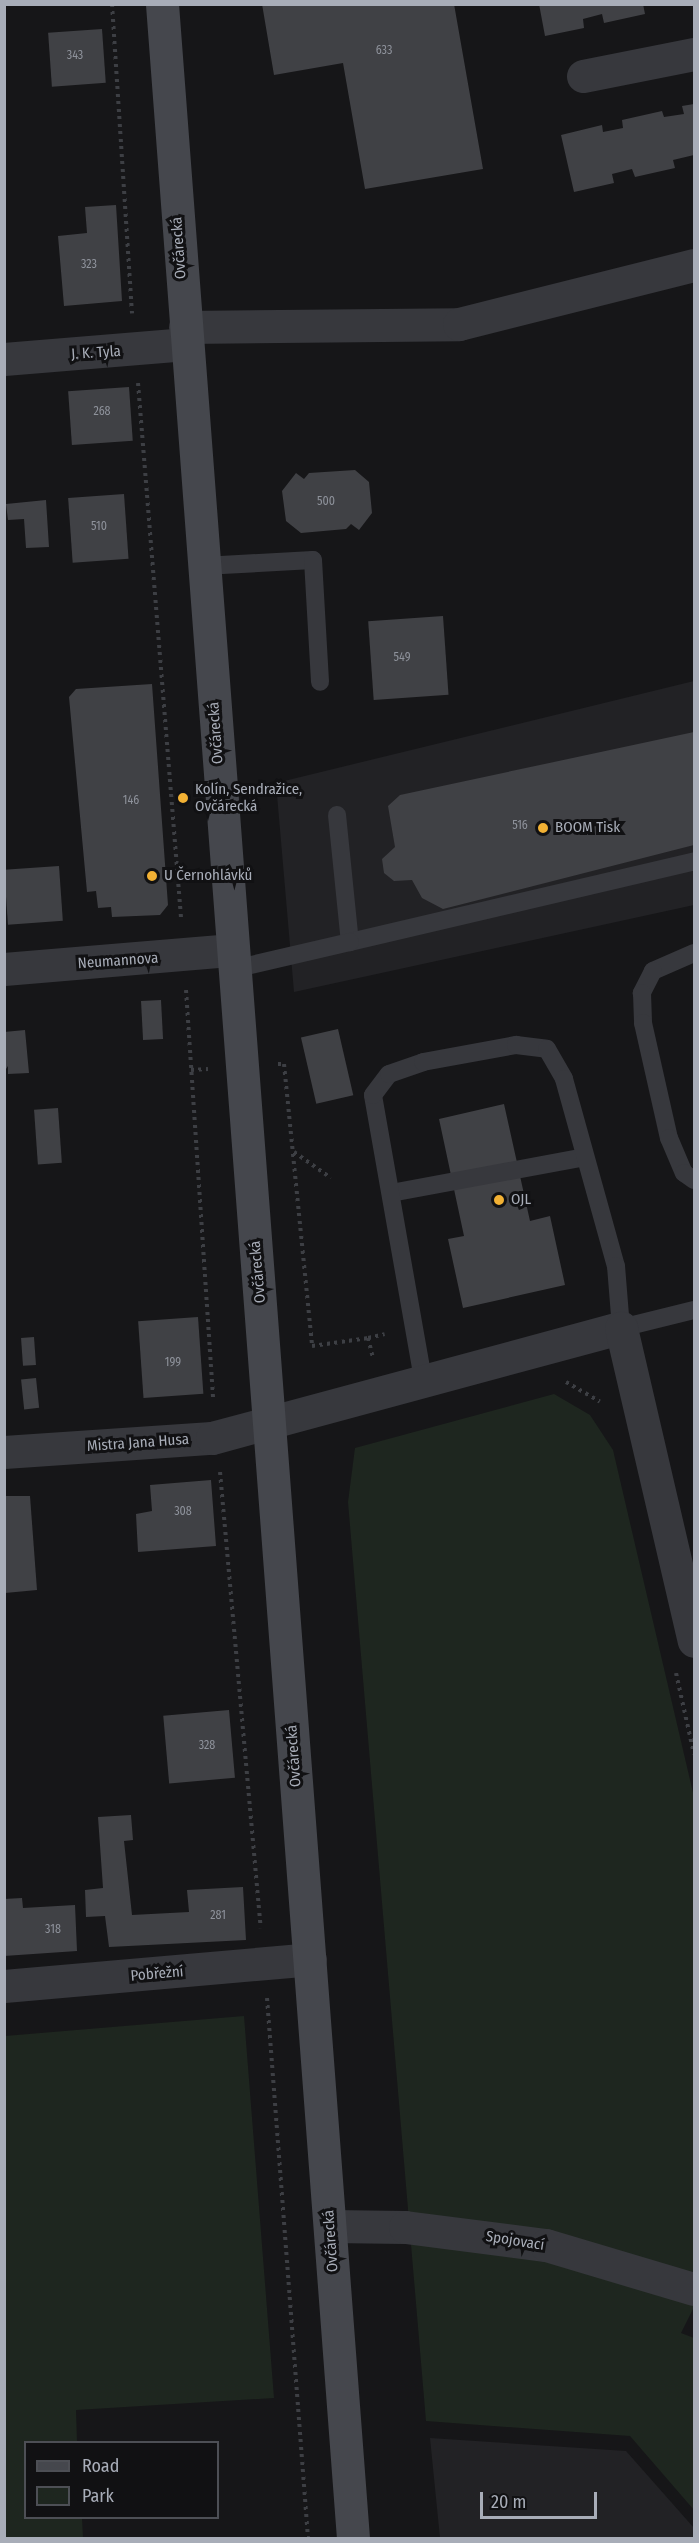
<!DOCTYPE html>
<html>
<head>
<meta charset="utf-8">
<style>
  body { margin:0 }
  #map { position:relative; width:699px; height:2543px; overflow:hidden; background:#161618; font-family:"Fira Sans Condensed",sans-serif }
  div>[style] { position:absolute }
  .built>* { inset:0; background:#222225 }
  .green>* { inset:0; background:#1e261f }
  .building>* { inset:0; background:#404145; transform-origin:0 0 }
  .path>* { height:4px; margin-top:-2px; transform-origin:0; background:repeating-linear-gradient(90deg,#3d3f44 0 3px,transparent 0 7.5px) }
  .lane>* { height:18px; margin:-9px; padding:0 9px; transform-origin:9px; border-radius:9px; background:#37383d }
  .street>* { height:33px; margin:-16.5px; padding:0 16.5px; transform-origin:16.5px; border-radius:16.5px; background:#37383d }
  .secondary>* { height:33px; margin:-16.5px; padding:0 16.5px; transform-origin:16.5px; border-radius:16.5px; background:#45474d }
  .dots>* { width:16px; height:16px; translate:-50% -50%; box-sizing:border-box; border:3px solid #111113; border-radius:50% }
  span { translate:-50% -50%; white-space:nowrap; text-align:center; line-height:1.15; -webkit-text-stroke:6px #111113; paint-order:stroke }
  .number-label { font-size:12px; color:#8e929b }
  .number-label span { -webkit-text-stroke-width:0 }
  .street-label { font-size:15px; color:#a8adb8 }
  .poi-label { font-size:15px; color:#a8adb8 }
  .left { translate:0 -50%; text-align:left }
  .frame { position:absolute; inset:0; border:6px solid #a8adb8; pointer-events:none }
  .legend { position:absolute; left:24px; top:2441px; width:195px; height:78px; box-sizing:border-box; background:#111113; border:2px solid #4d4f55; margin:0; padding:8px 10px; list-style:none; font-size:18px; color:#a8adb8 }
  .legend li { display:flex; align-items:center; gap:12px; height:30px }
  .legend b { width:30px; border:2px solid #4d4f55 }
  .scale { position:absolute; left:480px; top:2492px; width:117px; height:27px; box-sizing:border-box; border:3px solid #a8adb8; border-top:0; padding-left:8px; font-size:18px; line-height:21px; white-space:nowrap; color:#a8adb8; -webkit-text-stroke:4px #111113; paint-order:stroke }
</style>
</head>
<body>
<div id="map">
  <div class="built">
    <div style="clip-path:polygon(694px 681px,694px 905px,294px 992px,276px 783px)"></div>
    <div style="clip-path:polygon(430px 2438px,626px 2451px,694px 2528px,694px 2538px,440px 2538px)"></div>
  </div>
  <div class="green">
    <div style="clip-path:polygon(554px 1394px,590px 1415px,613px 1450px,694px 1797px,694px 2307px,681px 2333px,694px 2338px,694px 2510px,630px 2436px,426px 2421px,348px 1502px,355px 1448px)"></div>
    <div style="clip-path:polygon(244px 2016px,274px 2398px,76px 2410px,77px 2442px,26px 2442px,26px 2518px,82px 2518px,83px 2538px,5px 2538px,5px 2036px)"></div>
  </div>
  <div class="building">
    <div style="clip-path:polygon(262px 4px,454px 4px,483px 169px,365px 189px,343px 63px,274px 75px)"></div>
    <div style="clip-path:polygon(539px 4px,643px 4px,645px 14px,604px 23px,602px 14px,583px 19px,584px 28px,545px 36px)"></div>
    <div style="left:102px;top:29px;width:54px;height:54px;rotate:86deg"></div>
    <div style="clip-path:polygon(694px 104px,694px 155px,673px 160px,675px 168px,635px 177px,632px 169px,612px 174px,614px 183px,574px 192px,561px 135px,602px 125px,603px 132px,623px 128px,622px 120px,662px 111px,664px 117px,684px 114px,682px 106px)"></div>
    <div style="clip-path:polygon(116px 205px,122px 301px,64px 306px,58px 236px,87px 233px,85px 207px)"></div>
    <div style="left:129px;top:387px;width:54px;height:61px;rotate:86deg"></div>
    <div style="clip-path:polygon(355px 470px,369px 482px,372px 513px,359px 530px,351px 524px,346px 529px,301px 533px,286px 521px,282px 491px,296px 473px,304px 479px,309px 473px)"></div>
    <div style="left:124px;top:494px;width:65px;height:56px;rotate:86deg"></div>
    <div style="clip-path:polygon(46px 500px,49px 547px,26px 548px,24px 519px,8px 520px,6px 504px)"></div>
    <div style="left:443px;top:616px;width:79px;height:75px;rotate:86deg"></div>
    <div style="clip-path:polygon(152px 684px,168px 905px,160px 915px,112px 917px,111px 907px,98px 908px,96px 891px,87px 892px,69px 697px,76px 689px)"></div>
    <div style="clip-path:polygon(694px 732px,694px 845px,443px 909px,422px 898px,412px 880px,394px 881px,384px 873px,382px 859px,395px 847px,388px 806px,400px 795px)"></div>
    <div style="left:59px;top:866px;width:55px;height:55px;rotate:86deg"></div>
    <div style="left:161px;top:1000px;width:39px;height:20px;rotate:87deg"></div>
    <div style="left:338px;top:1029px;width:68px;height:38px;rotate:77deg"></div>
    <div style="clip-path:polygon(25px 1030px,29px 1073px,8px 1074px,8px 1066px,4px 1072px,4px 1032px)"></div>
    <div style="clip-path:polygon(504px 1104px,530px 1221px,550px 1216px,565px 1285px,463px 1308px,448px 1239px,464px 1236px,439px 1119px)"></div>
    <div style="left:58px;top:1108px;width:55px;height:24px;rotate:86deg"></div>
    <div style="left:198px;top:1317px;width:77px;height:60px;rotate:86deg"></div>
    <div style="left:34px;top:1337px;width:28px;height:13px;rotate:86deg"></div>
    <div style="left:36px;top:1378px;width:30px;height:15px;rotate:84deg"></div>
    <div style="clip-path:polygon(211px 1480px,216px 1546px,138px 1552px,136px 1514px,152px 1511px,150px 1485px)"></div>
    <div style="clip-path:polygon(4px 1496px,30px 1496px,37px 1590px,5px 1593px)"></div>
    <div style="left:229px;top:1710px;width:68px;height:66px;rotate:85deg"></div>
    <div style="clip-path:polygon(131px 1815px,133px 1840px,124px 1841px,132px 1915px,189px 1912px,187px 1890px,243px 1887px,246px 1940px,109px 1947px,105px 1916px,86px 1917px,85px 1890px,103px 1888px,98px 1817px)"></div>
    <div style="clip-path:polygon(22px 1898px,23px 1908px,75px 1905px,77px 1951px,4px 1956px,4px 1899px)"></div>
  </div>
  <div class="path">
    <div style="left:112px;top:4px;width:310px;rotate:86.3deg"></div>
    <div style="left:138px;top:383px;width:536px;rotate:85.4deg"></div>
    <div style="left:186px;top:990px;width:412px;rotate:86.2deg"></div>
    <div style="left:278px;top:1064px;width:6px"></div>
    <div style="left:284px;top:1064px;width:283px;rotate:84.3deg"></div>
    <div style="left:312px;top:1346px;width:57px;rotate:-8.1deg"></div>
    <div style="left:368px;top:1338px;width:21px;rotate:76deg"></div>
    <div style="left:191px;top:1070px;width:17px;rotate:-3deg"></div>
    <div style="left:294px;top:1152px;width:45px;rotate:35.1deg"></div>
    <div style="left:368px;top:1338px;width:17px;rotate:-13deg"></div>
    <div style="left:566px;top:1382px;width:39px;rotate:30deg"></div>
    <div style="left:220px;top:1472px;width:458px;rotate:84.9deg"></div>
    <div style="left:676px;top:1673px;width:83px;rotate:77.5deg"></div>
    <div style="left:267px;top:1998px;width:542px;rotate:85.66deg"></div>
  </div>
  <div class="lane">
    <div style="left:203px;top:566px;width:110px;rotate:-3.1deg"></div>
    <div style="left:313px;top:560px;width:122px;rotate:86.7deg"></div>
    <div style="left:337px;top:815px;width:128px;rotate:84.2deg"></div>
    <div style="left:350px;top:942px;width:353px;rotate:-13.2deg"></div>
    <div style="left:694px;top:953px;width:45px;rotate:156.3deg"></div>
    <div style="left:653px;top:971px;width:25px;rotate:117deg"></div>
    <div style="left:642px;top:993px;width:30px;rotate:88deg"></div>
    <div style="left:643px;top:1023px;width:118px;rotate:77.3deg"></div>
    <div style="left:669px;top:1138px;width:38px;rotate:67deg"></div>
    <div style="left:684px;top:1173px;width:12px;rotate:35deg"></div>
    <div style="left:234px;top:969px;width:119px;rotate:-13.1deg"></div>
    <div style="left:391px;top:1193px;width:197px;rotate:-10.5deg"></div>
    <div style="left:423px;top:1379px;width:288px;rotate:-100deg"></div>
    <div style="left:373px;top:1095px;width:26px;rotate:-53deg"></div>
    <div style="left:389px;top:1074px;width:36px;rotate:-19deg"></div>
    <div style="left:423px;top:1062px;width:95px;rotate:-10.4deg"></div>
    <div style="left:516px;top:1045px;width:31px;rotate:7deg"></div>
    <div style="left:547px;top:1049px;width:34px;rotate:60deg"></div>
    <div style="left:564px;top:1079px;width:194px;rotate:74.5deg"></div>
    <div style="left:616px;top:1266px;width:62px;rotate:85.4deg"></div>
    <div style="left:621px;top:1328px;width:75px;rotate:-13.9deg"></div>
  </div>
  <div class="street">
    <div style="left:583px;top:76px;width:113px;rotate:-11.2deg"></div>
    <div style="left:185px;top:327px;width:274px;rotate:-0.6deg"></div>
    <div style="left:459px;top:324px;width:242px;rotate:-14.1deg"></div>
    <div style="left:4px;top:359px;width:183px;rotate:-4.7deg"></div>
    <div style="left:4px;top:969px;width:229px;rotate:-4.8deg"></div>
    <div style="left:4px;top:1452px;width:208px;rotate:-3.9deg"></div>
    <div style="left:212px;top:1438px;width:424px;rotate:-15.1deg"></div>
    <div style="left:621px;top:1328px;width:321px;rotate:76.9deg"></div>
    <div style="left:4px;top:1986px;width:307px;rotate:-5deg"></div>
    <div style="left:330px;top:2226px;width:75px;rotate:0.8deg"></div>
    <div style="left:405px;top:2227px;width:142px;rotate:7.3deg"></div>
    <div style="left:546px;top:2245px;width:154px;rotate:16.6deg"></div>
  </div>
  <div class="secondary">
    <div style="left:162px;top:4px;width:2541px;rotate:85.69deg"></div>
  </div>
  <div class="dots">
    <div style="left:183px;top:798px;background:#f2b134"></div>
    <div style="left:543px;top:828px;background:#f2b134"></div>
    <div style="left:152px;top:876px;background:#f2b134"></div>
    <div style="left:499px;top:1200px;background:#f2b134"></div>
  </div>
  <div class="number-label">
    <span style="left:384px;top:51px">633</span>
    <span style="left:75px;top:56px">343</span>
    <span style="left:89px;top:265px">323</span>
    <span style="left:102px;top:412px">268</span>
    <span style="left:326px;top:502px">500</span>
    <span style="left:99px;top:527px">510</span>
    <span style="left:402px;top:658px">549</span>
    <span style="left:131px;top:801px">146</span>
    <span style="left:520px;top:826px">516</span>
    <span style="left:173px;top:1363px">199</span>
    <span style="left:183px;top:1512px">308</span>
    <span style="left:207px;top:1746px">328</span>
    <span style="left:218px;top:1916px">281</span>
    <span style="left:53px;top:1930px">318</span>
  </div>
  <div class="street-label">
    <span style="left:179px;top:248px;rotate:-94deg">Ovčárecká</span>
    <span style="left:96px;top:353px;rotate:-4deg">J. K. Tyla</span>
    <span style="left:216px;top:733px;rotate:-94deg">Ovčárecká</span>
    <span style="left:118px;top:961px;rotate:-4deg">Neumannova</span>
    <span style="left:258px;top:1272px;rotate:-95deg">Ovčárecká</span>
    <span style="left:138px;top:1443px;rotate:-4deg">Mistra Jana Husa</span>
    <span style="left:294px;top:1756px;rotate:-94deg">Ovčárecká</span>
    <span style="left:157px;top:1974px;rotate:-5deg">Pobřežní</span>
    <span style="left:331px;top:2241px;rotate:-94deg">Ovčárecká</span>
    <span style="left:515px;top:2241px;rotate:9deg">Spojovací</span>
  </div>
  <div class="poi-label">
    <span class="left" style="left:195px;top:798px">Kolín, Sendražice,<br>Ovčárecká</span>
    <span class="left" style="left:555px;top:828px">BOOM Tisk</span>
    <span class="left" style="left:164px;top:876px">U Černohlávků</span>
    <span class="left" style="left:511px;top:1200px">OJL</span>
  </div>
  <div class="frame"></div>
  <ul class="legend">
  <li><b style="height:8px;background:#45474d"></b>Road</li>
  <li><b style="height:16px;background:#1e261f"></b>Park</li>
  </ul>
  <div class="scale">20 m</div>
</div>
</body>
</html>
